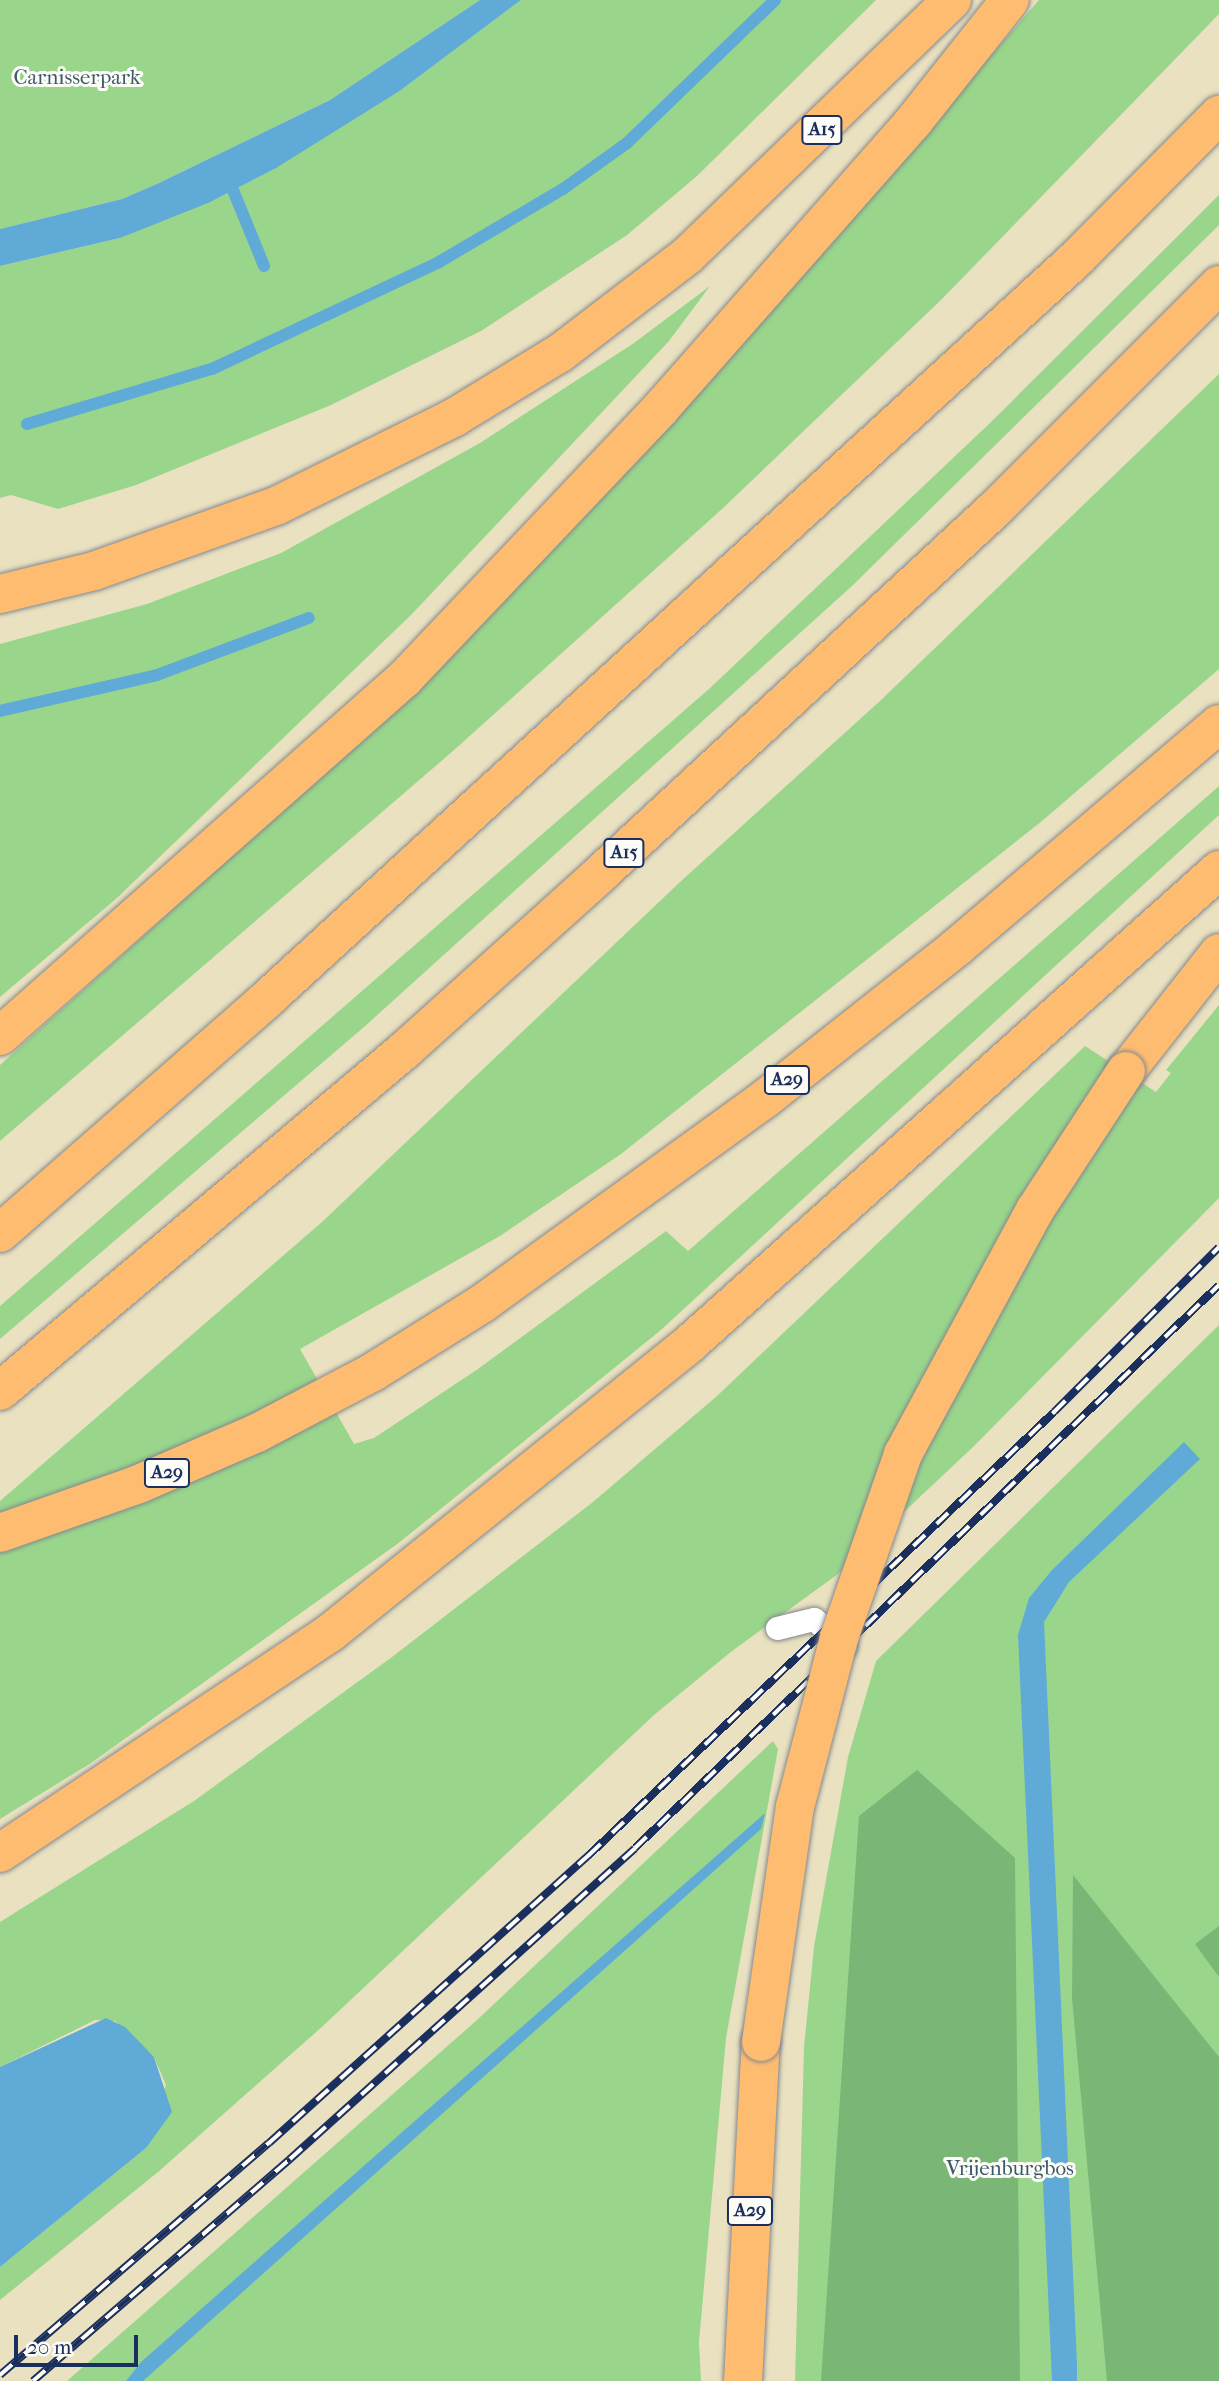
<!DOCTYPE html>
<html>
<head>
<meta charset="utf-8">
<style>
  body { margin:0 }
  #map { position:relative; width:1219px; height:2381px; overflow:hidden; background:#eae1c0; font-family:"IM FELL French Canon",serif }
  div>[style] { position:absolute }
  .green>* { inset:0; background:#99d68b }
  .forest>* { inset:0; background:#7ab777 }
  .water>* { inset:0; background:#5faad7 }
  .stream>* { height:12px; margin:-6px; padding:0 6px; transform-origin:6px; border-radius:6px; background:#5faad7 }
  .roads { filter:drop-shadow(0 0 2px #82888f) drop-shadow(0 0 2px #82888f) }
  .lane>* { height:23px; margin:-11.5px; padding:0 11.5px; transform-origin:11.5px; border-radius:11.5px; background:#fff }
  .highway>* { height:38px; margin:-19px; padding:0 19px; transform-origin:19px; border-radius:19px; background:#febc70 }
  .rail>* { height:8px; margin-top:-4px; transform-origin:0; background:repeating-linear-gradient(90deg,#fdfcf7 0 16px,#1b2f5e 0 32px); box-sizing:border-box; border-block:2px solid #1b2f5e }
  .bridges { filter:drop-shadow(0 0 2px #82888f) drop-shadow(0 0 2px #82888f) }
  .highway-bridge>* { height:38px; margin:-19px; padding:0 19px; transform-origin:19px; border-radius:19px; background:#febc70 }
  span { translate:-50% -50%; white-space:nowrap; text-align:center; line-height:1.15; -webkit-text-stroke:6px #fdfcf7; paint-order:stroke }
  .shield-label span { padding:2px 5px; background:#fdfcf7; border:2px solid; border-radius:5px; -webkit-text-stroke-width:0 }
  .shield-label { font-size:19px; color:#1b2f5e; font-weight:700 }
  .park-label { font-size:21px; color:#3a5969 }
  .scale { position:absolute; left:14px; top:2335px; width:124px; height:32px; box-sizing:border-box; border:4px solid #1b2f5e; border-top:0; padding-left:9px; font-size:21px; line-height:24px; white-space:nowrap; color:#1b2f5e; -webkit-text-stroke:5px #fdfcf7; paint-order:stroke }
</style>
</head>
<body>
<div id="map">
  <div class="green">
    <div style="clip-path:polygon(0 0,480px 0,330px 100px,159px 183px,122px 199px,0 229px)"></div>
    <div style="clip-path:polygon(521px 0,876px 0,697px 176px,627px 235px,481px 331px,331px 405px,136px 485px,58px 509px,11px 495px,0 498px,0 266px,120px 238px,401px 90px)"></div>
    <div style="clip-path:polygon(1039px 0,1219px 0,1219px 14px,942px 299px,722px 509px,453px 751px,0 1141px,0 1065px,368px 734px,880px 184px)"></div>
    <div style="clip-path:polygon(1219px 195px,1219px 225px,852px 586px,364px 1027px,0 1339px,0 1306px,709px 689px,989px 424px)"></div>
    <div style="clip-path:polygon(710px 286px,669px 341px,412px 614px,117px 898px,0 997px,0 644px,147px 604px,281px 553px,480px 443px,634px 343px)"></div>
    <div style="clip-path:polygon(1219px 374px,1219px 669px,1042px 821px,621px 1154px,500px 1236px,300px 1349px,354px 1444px,374px 1438px,478px 1369px,666px 1231px,688px 1251px,1219px 786px,1219px 815px,661px 1330px,400px 1542px,91px 1763px,0 1819px,0 1501px,322px 1222px,680px 882px,880px 701px)"></div>
    <div style="clip-path:polygon(1219px 1005px,1219px 1198px,974px 1446px,838px 1574px,732px 1651px,654px 1715px,324px 2025px,158px 2172px,0 2300px,0 2267px,146px 2148px,166px 2085px,154px 2057px,115px 2021px,95px 2020px,0 2067px,0 1922px,194px 1801px,392px 1657px,593px 1502px,717px 1396px,1085px 1046px,1156px 1092px,1171px 1073px,1166px 1070px)"></div>
    <div style="clip-path:polygon(1219px 1325px,1219px 2381px,795px 2381px,804px 2047px,814px 1947px,848px 1757px,876px 1661px)"></div>
    <div style="clip-path:polygon(773px 1741px,778px 1749px,726px 2038px,699px 2342px,701px 2381px,67px 2381px,477px 2020px)"></div>
  </div>
  <div class="forest">
    <div style="clip-path:polygon(917px 1770px,1015px 1858px,1020px 2381px,821px 2381px,859px 1816px)"></div>
    <div style="clip-path:polygon(1073px 1875px,1219px 2057px,1219px 2381px,1107px 2381px,1072px 1998px)"></div>
    <div style="clip-path:polygon(1219px 1926px,1219px 1977px,1195px 1944px)"></div>
  </div>
  <div class="water">
    <div style="clip-path:polygon(480px 0,521px 0,401px 90px,276px 168px,208px 203px,120px 238px,0 266px,0 229px,122px 199px,159px 183px,330px 100px)"></div>
    <div style="clip-path:polygon(1184px 1442px,1200px 1459px,1069px 1582px,1044px 1622px,1077px 2364px,1077px 2381px,1052px 2381px,1018px 1635px,1029px 1598px,1052px 1570px)"></div>
    <div style="clip-path:polygon(765px 1813px,761px 1829px,143px 2381px,126px 2381px,141px 2362px)"></div>
    <div style="clip-path:polygon(106px 2018px,125px 2027px,154px 2057px,172px 2112px,146px 2148px,0 2267px,0 2067px)"></div>
  </div>
  <div class="stream">
    <div style="left:233px;top:190px;width:82px;rotate:67.8deg"></div>
    <div style="left:27px;top:424px;width:193px;rotate:-16.6deg"></div>
    <div style="left:212px;top:369px;width:251px;rotate:-25.2deg"></div>
    <div style="left:439px;top:262px;width:144px;rotate:-30.5deg"></div>
    <div style="left:563px;top:189px;width:79px;rotate:-35.7deg"></div>
    <div style="left:627px;top:143px;width:206px;rotate:-44deg"></div>
    <div style="left:0;top:711px;width:161px;rotate:-12.9deg"></div>
    <div style="left:157px;top:675px;width:162px;rotate:-20.6deg"></div>
  </div>
  <div class="roads">
    <div class="lane">
      <div style="left:777px;top:1628px;width:38px;rotate:-14deg"></div>
      <div style="left:814px;top:1619px;width:41px;rotate:41.1deg"></div>
    </div>
    <div class="highway">
      <div style="left:0;top:594px;width:97px;rotate:-13.7deg"></div>
      <div style="left:94px;top:571px;width:195px;rotate:-19.7deg"></div>
      <div style="left:278px;top:505px;width:198px;rotate:-26.4deg"></div>
      <div style="left:455px;top:417px;width:123px;rotate:-31.4deg"></div>
      <div style="left:560px;top:353px;width:161px;rotate:-37.4deg"></div>
      <div style="left:688px;top:255px;width:367px;rotate:-44deg"></div>
      <div style="left:0;top:1036px;width:541px;rotate:-41.48deg"></div>
      <div style="left:405px;top:678px;width:372px;rotate:-46.5deg"></div>
      <div style="left:661px;top:408px;width:383px;rotate:-48.6deg"></div>
      <div style="left:914px;top:121px;width:154px;rotate:-51.6deg"></div>
      <div style="left:1126px;top:1071px;width:150px;rotate:-51.8deg"></div>
      <div style="left:0;top:1233px;width:355px;rotate:-41.2deg"></div>
      <div style="left:267px;top:999px;width:1098px;rotate:-42.45deg"></div>
      <div style="left:1077px;top:258px;width:202px;rotate:-45.2deg"></div>
      <div style="left:0;top:1391px;width:531px;rotate:-40.11deg"></div>
      <div style="left:406px;top:1049px;width:260px;rotate:-42deg"></div>
      <div style="left:599px;top:875px;width:539px;rotate:-42.75deg"></div>
      <div style="left:995px;top:509px;width:317px;rotate:-45deg"></div>
      <div style="left:0;top:1533px;width:147px;rotate:-19.4deg"></div>
      <div style="left:139px;top:1484px;width:129px;rotate:-23.4deg"></div>
      <div style="left:257px;top:1433px;width:131px;rotate:-27.7deg"></div>
      <div style="left:373px;top:1372px;width:130px;rotate:-32.1deg"></div>
      <div style="left:483px;top:1303px;width:349px;rotate:-35.9deg"></div>
      <div style="left:766px;top:1098px;width:243px;rotate:-38.3deg"></div>
      <div style="left:957px;top:947px;width:344px;rotate:-40.4deg"></div>
      <div style="left:0;top:1853px;width:397px;rotate:-33.7deg"></div>
      <div style="left:330px;top:1633px;width:458px;rotate:-38.8deg"></div>
      <div style="left:687px;top:1346px;width:714px;rotate:-41.82deg"></div>
      <div style="left:743px;top:2381px;width:339px;rotate:-87deg"></div>
    </div>
  </div>
  <div class="rail">
    <div style="left:0;top:2375px;width:355px;rotate:-40.8deg"></div>
    <div style="left:269px;top:2143px;width:431px;rotate:-42deg"></div>
    <div style="left:589px;top:1855px;width:642px;rotate:-43.61deg"></div>
    <div style="left:1054px;top:1412px;width:233px;rotate:-45deg"></div>
    <div style="left:33px;top:2381px;width:340px;rotate:-40.8deg"></div>
    <div style="left:290px;top:2159px;width:464px;rotate:-42deg"></div>
    <div style="left:635px;top:1848px;width:811px;rotate:-43.95deg"></div>
  </div>
  <div class="bridges">
    <div class="highway-bridge">
      <div style="left:761px;top:2042px;width:237px;rotate:-81.8deg"></div>
      <div style="left:795px;top:1807px;width:175px;rotate:-75.4deg"></div>
      <div style="left:839px;top:1638px;width:195px;rotate:-70.8deg"></div>
      <div style="left:903px;top:1454px;width:277px;rotate:-61.6deg"></div>
      <div style="left:1035px;top:1210px;width:166px;rotate:-56.8deg"></div>
    </div>
  </div>
  <div class="shield-label">
    <span style="left:822px;top:130px">A15</span>
    <span style="left:624px;top:853px">A15</span>
    <span style="left:787px;top:1080px">A29</span>
    <span style="left:167px;top:1473px">A29</span>
    <span style="left:750px;top:2211px">A29</span>
  </div>
  <div class="park-label">
    <span style="left:77px;top:77px">Carnisserpark</span>
    <span style="left:1010px;top:2168px">Vrijenburgbos</span>
  </div>
  <div class="scale">20 m</div>
</div>
</body>
</html>
